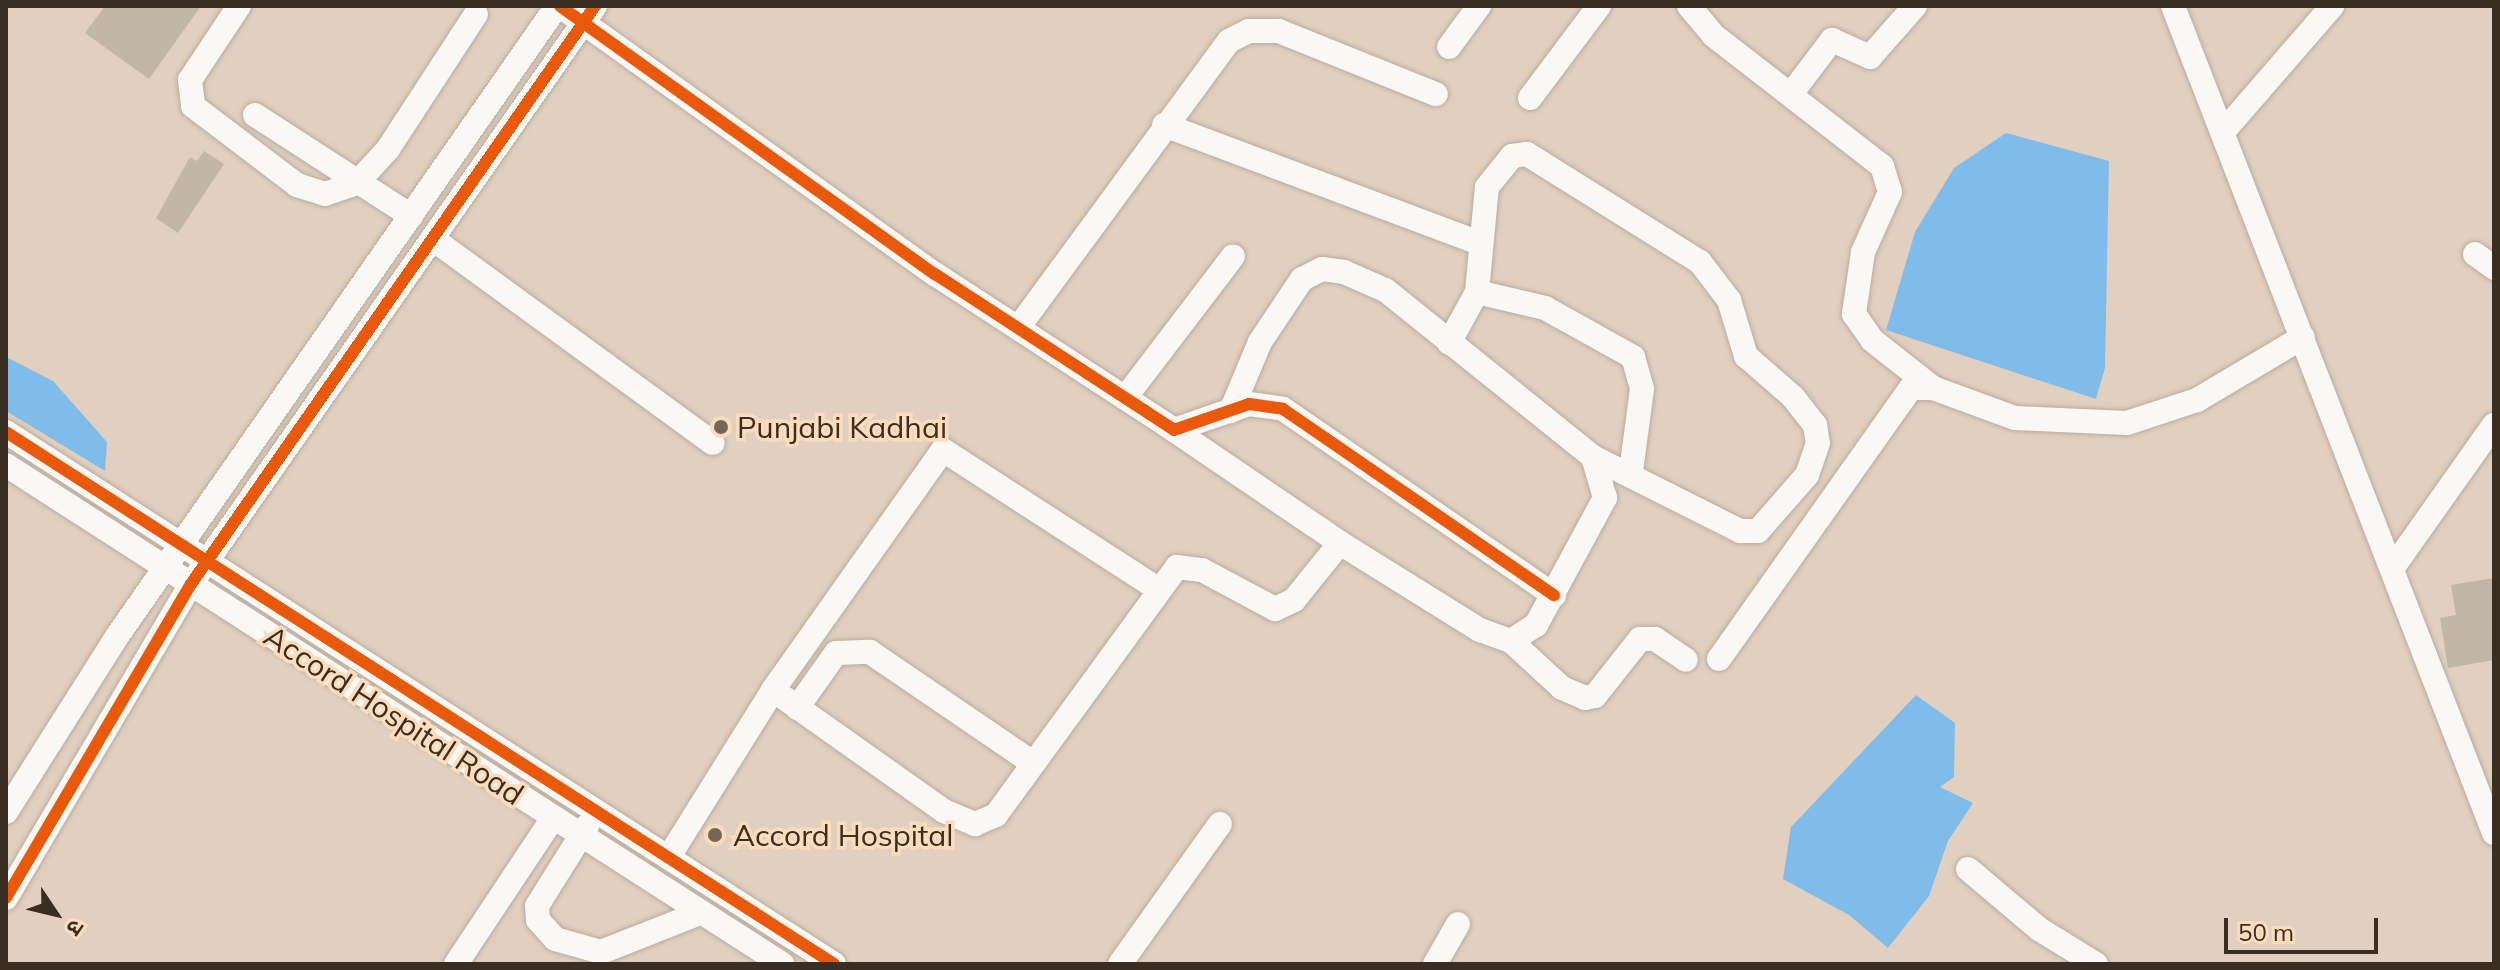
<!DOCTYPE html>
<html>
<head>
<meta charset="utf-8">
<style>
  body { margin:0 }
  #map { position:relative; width:2500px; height:970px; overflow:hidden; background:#e1d0bf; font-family:Mulish,"Noto Sans Devanagari",sans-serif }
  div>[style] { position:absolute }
  .water>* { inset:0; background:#80bcea }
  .building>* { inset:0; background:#c1b6a7 }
  .roads { filter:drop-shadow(0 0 2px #b9ac9f) drop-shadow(0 0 2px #b9ac9f) }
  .minor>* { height:24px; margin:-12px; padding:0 12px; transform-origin:12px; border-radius:12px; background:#faf8f5 }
  .cycleway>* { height:12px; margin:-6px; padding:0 6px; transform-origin:6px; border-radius:6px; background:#e8590c }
  .dots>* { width:22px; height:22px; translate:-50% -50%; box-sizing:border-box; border:4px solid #fddcbc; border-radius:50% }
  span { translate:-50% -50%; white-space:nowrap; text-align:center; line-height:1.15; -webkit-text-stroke:7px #fddcbc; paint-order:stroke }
  .poi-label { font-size:30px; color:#3a2d21 }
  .left { translate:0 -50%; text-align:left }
  .street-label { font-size:30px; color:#3a2d21 }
  .frame { position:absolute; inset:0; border:8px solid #3a2d21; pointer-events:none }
  .north { position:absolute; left:16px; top:874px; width:80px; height:80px; -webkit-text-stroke:6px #fddcbc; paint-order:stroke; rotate:125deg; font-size:22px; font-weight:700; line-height:32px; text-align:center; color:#3a2d21 }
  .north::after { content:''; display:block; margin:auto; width:28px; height:36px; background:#3a2d21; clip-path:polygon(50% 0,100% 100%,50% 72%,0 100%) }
  .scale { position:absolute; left:2224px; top:918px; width:154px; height:36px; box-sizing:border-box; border:4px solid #3a2d21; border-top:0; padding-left:10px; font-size:24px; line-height:28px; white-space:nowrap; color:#3a2d21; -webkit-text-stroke:6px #fddcbc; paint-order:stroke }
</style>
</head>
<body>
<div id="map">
  <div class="water">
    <div style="clip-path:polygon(2006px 133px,2109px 161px,2105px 368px,2096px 399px,1886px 330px,1915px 232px,1954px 168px)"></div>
    <div style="clip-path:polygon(6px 357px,53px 381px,107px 442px,105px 471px,6px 411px)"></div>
    <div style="clip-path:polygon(1916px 695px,1955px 723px,1954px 777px,1940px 787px,1973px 803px,1948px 841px,1929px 896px,1888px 948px,1849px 915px,1783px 879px,1791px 827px)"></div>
  </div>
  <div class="building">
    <div style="clip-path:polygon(105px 6px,201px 6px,149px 79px,85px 33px)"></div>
    <div style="clip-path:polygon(204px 151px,224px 164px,178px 233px,156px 218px,190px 157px,197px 161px)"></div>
    <div style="clip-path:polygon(2494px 578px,2494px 660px,2448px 668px,2440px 618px,2456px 615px,2451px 585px)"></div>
  </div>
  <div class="roads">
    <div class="minor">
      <div style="left:239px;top:6px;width:89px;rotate:123.5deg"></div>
      <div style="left:190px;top:80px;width:26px;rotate:83deg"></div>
      <div style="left:193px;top:106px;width:131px;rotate:37.2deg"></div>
      <div style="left:297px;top:185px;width:29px;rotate:18deg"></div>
      <div style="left:325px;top:194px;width:34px;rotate:-19deg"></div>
      <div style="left:357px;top:183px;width:46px;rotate:-47.6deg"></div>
      <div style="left:388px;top:149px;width:161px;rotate:-56.9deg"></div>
      <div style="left:560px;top:6px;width:461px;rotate:35.6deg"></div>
      <div style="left:935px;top:274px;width:285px;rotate:33.1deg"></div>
      <div style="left:1174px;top:430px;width:79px;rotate:-19.1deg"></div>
      <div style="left:1249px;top:404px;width:34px;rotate:8deg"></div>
      <div style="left:1283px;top:409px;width:329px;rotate:34.5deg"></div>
      <div style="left:1689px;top:6px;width:38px;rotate:50deg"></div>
      <div style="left:1713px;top:35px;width:214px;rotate:37.8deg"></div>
      <div style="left:1882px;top:166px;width:27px;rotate:73deg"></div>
      <div style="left:1890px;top:192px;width:66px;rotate:114.2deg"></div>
      <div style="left:1863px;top:252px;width:63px;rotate:98.3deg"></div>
      <div style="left:1854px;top:314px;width:32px;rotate:55deg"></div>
      <div style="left:1872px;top:340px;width:78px;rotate:38.2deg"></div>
      <div style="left:2173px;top:6px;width:887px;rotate:68.79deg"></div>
      <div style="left:1449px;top:47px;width:51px;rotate:-53.8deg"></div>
      <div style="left:1791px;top:94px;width:68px;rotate:-52.8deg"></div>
      <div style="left:1832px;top:40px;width:42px;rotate:24.1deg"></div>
      <div style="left:1870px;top:57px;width:68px;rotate:-48.6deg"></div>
      <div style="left:1530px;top:98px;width:115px;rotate:-53.1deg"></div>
      <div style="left:255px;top:115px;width:186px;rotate:32.9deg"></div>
      <div style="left:1164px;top:125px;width:334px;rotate:20.5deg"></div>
      <div style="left:2223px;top:132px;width:167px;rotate:-49.1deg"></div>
      <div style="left:433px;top:239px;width:346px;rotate:36.1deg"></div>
      <div style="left:2475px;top:254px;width:24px;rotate:36deg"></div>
      <div style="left:1477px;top:292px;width:70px;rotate:13.2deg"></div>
      <div style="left:1545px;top:308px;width:101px;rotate:29.1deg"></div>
      <div style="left:1633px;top:357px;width:33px;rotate:74deg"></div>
      <div style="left:1642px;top:389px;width:83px;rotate:97.6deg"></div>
      <div style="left:1018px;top:328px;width:356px;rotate:-53.7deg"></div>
      <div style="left:1229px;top:41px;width:22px;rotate:-27deg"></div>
      <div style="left:1249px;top:31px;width:30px"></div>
      <div style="left:1279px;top:31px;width:169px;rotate:21.9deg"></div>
      <div style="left:1449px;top:343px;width:58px;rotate:-61.2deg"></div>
      <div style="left:1477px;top:292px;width:105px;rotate:-84.6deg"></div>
      <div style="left:1487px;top:187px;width:40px;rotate:-51deg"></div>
      <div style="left:1512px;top:156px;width:15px;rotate:-8deg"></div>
      <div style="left:1527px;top:154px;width:204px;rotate:32deg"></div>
      <div style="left:1700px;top:262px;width:48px;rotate:52.7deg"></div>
      <div style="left:1729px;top:300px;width:59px;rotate:73.1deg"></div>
      <div style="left:1746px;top:356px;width:62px;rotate:41.1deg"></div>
      <div style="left:1793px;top:397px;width:36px;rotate:52deg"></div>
      <div style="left:1815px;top:425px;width:18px;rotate:81deg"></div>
      <div style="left:1818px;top:443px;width:34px;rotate:109deg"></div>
      <div style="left:1807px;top:475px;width:74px;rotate:131.2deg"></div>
      <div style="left:1758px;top:531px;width:18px;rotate:180deg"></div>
      <div style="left:1740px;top:531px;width:165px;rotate:-153.3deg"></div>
      <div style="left:1125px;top:398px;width:178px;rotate:-52.7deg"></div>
      <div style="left:1174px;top:430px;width:201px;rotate:34.2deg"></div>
      <div style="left:1340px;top:543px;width:165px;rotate:31.9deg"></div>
      <div style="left:1480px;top:630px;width:33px;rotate:20deg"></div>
      <div style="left:1511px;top:641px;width:30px;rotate:-33deg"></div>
      <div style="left:1536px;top:625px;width:145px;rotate:-61.5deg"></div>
      <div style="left:1605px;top:498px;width:43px;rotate:-106.3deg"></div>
      <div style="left:1593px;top:457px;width:267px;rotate:-141.2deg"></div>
      <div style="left:1385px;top:290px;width:45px;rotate:-156.3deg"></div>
      <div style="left:1344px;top:272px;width:22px;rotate:-172deg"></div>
      <div style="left:1322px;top:269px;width:22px;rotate:153deg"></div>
      <div style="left:1302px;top:279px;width:76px;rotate:123.7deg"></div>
      <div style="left:1260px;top:342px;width:75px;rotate:112.8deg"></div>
      <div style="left:6px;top:432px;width:984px;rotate:32.72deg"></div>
      <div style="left:6px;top:465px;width:923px;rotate:32.74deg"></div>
      <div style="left:2394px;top:566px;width:173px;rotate:-54.7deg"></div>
      <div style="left:1511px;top:641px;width:69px;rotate:42.7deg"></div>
      <div style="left:1562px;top:688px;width:25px;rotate:23deg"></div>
      <div style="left:1585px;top:698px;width:10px;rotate:-11deg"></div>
      <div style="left:1595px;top:696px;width:73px;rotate:-51.7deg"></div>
      <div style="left:1640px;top:639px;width:15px"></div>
      <div style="left:1655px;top:639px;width:37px;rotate:34deg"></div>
      <div style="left:1719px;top:659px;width:332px;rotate:-54.7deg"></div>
      <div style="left:1911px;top:388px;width:22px"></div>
      <div style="left:1933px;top:388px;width:87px;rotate:20.1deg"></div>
      <div style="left:2015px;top:418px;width:112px;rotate:2.6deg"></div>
      <div style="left:2127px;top:423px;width:74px;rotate:-18.2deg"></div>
      <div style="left:2197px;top:400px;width:123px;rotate:-30.7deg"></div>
      <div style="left:773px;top:690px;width:209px;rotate:35.3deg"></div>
      <div style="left:944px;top:811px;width:34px;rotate:23deg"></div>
      <div style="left:975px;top:824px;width:23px;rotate:-23deg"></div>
      <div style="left:996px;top:815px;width:307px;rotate:-53.9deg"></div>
      <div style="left:1177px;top:567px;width:25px;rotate:7deg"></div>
      <div style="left:1202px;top:570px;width:83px;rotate:28.1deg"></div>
      <div style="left:1275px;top:609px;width:21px;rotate:-25deg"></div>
      <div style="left:1294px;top:600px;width:73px;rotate:-51.1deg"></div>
      <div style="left:797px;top:708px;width:67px;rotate:-54.7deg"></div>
      <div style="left:836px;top:653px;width:34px;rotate:-2deg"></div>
      <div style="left:870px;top:652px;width:197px;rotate:34.3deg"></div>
      <div style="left:6px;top:812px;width:209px;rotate:-57.7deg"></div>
      <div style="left:118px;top:635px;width:767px;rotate:-55.09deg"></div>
      <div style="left:587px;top:826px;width:94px;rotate:122deg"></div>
      <div style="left:537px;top:906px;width:14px;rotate:86deg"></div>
      <div style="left:538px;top:920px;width:25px;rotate:48deg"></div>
      <div style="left:555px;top:939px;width:48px;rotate:15.8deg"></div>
      <div style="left:601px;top:952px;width:106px;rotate:-21.5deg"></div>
      <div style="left:670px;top:855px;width:195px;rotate:-58deg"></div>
      <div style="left:773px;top:690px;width:294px;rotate:-54.7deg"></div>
      <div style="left:943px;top:450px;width:254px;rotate:32.9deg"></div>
      <div style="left:1968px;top:869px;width:93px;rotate:40.2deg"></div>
      <div style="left:2039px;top:929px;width:67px;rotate:31.6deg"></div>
      <div style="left:6px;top:898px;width:364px;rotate:-59.5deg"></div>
      <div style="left:191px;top:584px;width:705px;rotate:-55.05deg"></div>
      <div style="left:456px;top:964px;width:175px;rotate:-56.4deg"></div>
      <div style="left:1120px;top:964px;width:172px;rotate:-54.5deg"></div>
      <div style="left:1435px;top:964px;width:46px;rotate:-60.1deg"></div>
    </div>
  </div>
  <div class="cycleway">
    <div style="left:560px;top:6px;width:461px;rotate:35.6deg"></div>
    <div style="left:935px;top:274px;width:285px;rotate:33.1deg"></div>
    <div style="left:1174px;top:430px;width:79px;rotate:-19.1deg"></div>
    <div style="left:1249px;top:404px;width:34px;rotate:8deg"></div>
    <div style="left:1283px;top:409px;width:329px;rotate:34.5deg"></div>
    <div style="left:6px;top:432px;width:984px;rotate:32.72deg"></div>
    <div style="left:6px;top:898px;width:364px;rotate:-59.5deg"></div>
    <div style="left:191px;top:584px;width:705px;rotate:-55.05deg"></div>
  </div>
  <div class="dots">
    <div style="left:721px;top:427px;background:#746658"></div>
    <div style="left:715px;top:835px;background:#746658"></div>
  </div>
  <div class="poi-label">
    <span class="left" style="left:737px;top:427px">Punjabi Kadhai</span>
    <span class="left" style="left:733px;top:835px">Accord Hospital</span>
  </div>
  <div class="street-label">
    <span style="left:394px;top:715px;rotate:33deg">Accord Hospital Road</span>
  </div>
  <div class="frame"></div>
  <div class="north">उ</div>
  <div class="scale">50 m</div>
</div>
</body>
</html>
